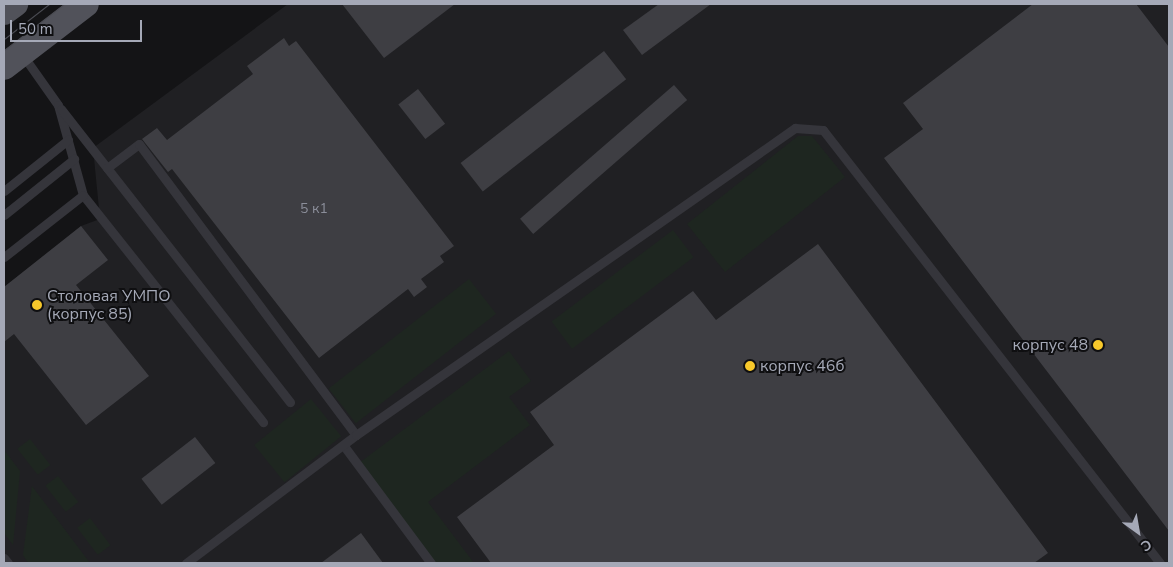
<!DOCTYPE html>
<html>
<head>
<meta charset="utf-8">
<style>
  body { margin:0 }
  #map { position:relative; width:1173px; height:567px; overflow:hidden; background:#141416; font-family:"Nunito Sans",sans-serif }
  div>[style] { position:absolute }
  .built>* { inset:0; background:#202023 }
  .green>* { inset:0; background:#1e2620; transform-origin:0 0 }
  .building>* { inset:0; background:#3e3e43; transform-origin:0 0 }
  .lane>* { height:9px; margin:-4.5px; padding:0 4.5px; transform-origin:4.5px; border-radius:4.5px; background:#35353b }
  .primary>* { height:26px; margin:-13px; padding:0 13px; transform-origin:13px; border-radius:13px; background:#51525a }
  .tram>* { height:1px; margin:-0.5px; padding:0 0.5px; transform-origin:0.5px; border-radius:0.5px; background:#4a4b52 }
  .dots>* { width:14px; height:14px; translate:-50% -50%; box-sizing:border-box; border:2px solid #0f0f11; border-radius:50% }
  span { translate:-50% -50%; white-space:nowrap; text-align:center; line-height:1.15; -webkit-text-stroke:4px #0f0f11; paint-order:stroke }
  .number-label { font-size:14px; color:#8b8e9a }
  .number-label span { -webkit-text-stroke-width:0 }
  .poi-label { font-size:16px; color:#a5a9b7 }
  .left { translate:0 -50%; text-align:left }
  .right { translate:-100% -50%; text-align:right }
  .frame { position:absolute; inset:0; border:5px solid #a5a9b7; pointer-events:none }
  .north { position:absolute; left:1113px; top:507px; width:50px; height:50px; -webkit-text-stroke:4px #0f0f11; paint-order:stroke; rotate:148deg; font-size:14px; font-weight:700; line-height:20px; text-align:center; color:#a5a9b7 }
  .north::after { content:''; display:block; margin:auto; width:18px; height:22px; background:#a5a9b7; clip-path:polygon(50% 0,100% 100%,50% 72%,0 100%) }
  .scale { position:absolute; left:10px; top:20px; width:132px; height:22px; box-sizing:border-box; border:2px solid #a5a9b7; border-top:0; padding-left:6px; font-size:15px; line-height:18px; white-space:nowrap; color:#a5a9b7; -webkit-text-stroke:4px #0f0f11; paint-order:stroke }
</style>
</head>
<body>
<div id="map">
  <div class="built">
    <div style="clip-path:polygon(288px 4px,1169px 4px,1169px 563px,4px 563px,4px 287px,81px 226px,100px 219px,93px 148px)"></div>
  </div>
  <div class="green">
    <div style="clip-path:polygon(798px 136px,812px 136px,845px 177px,725px 272px,687px 224px)"></div>
    <div style="left:673px;top:230px;width:34px;height:152px;rotate:53deg"></div>
    <div style="left:469px;top:279px;width:44px;height:178px;rotate:52deg"></div>
    <div style="clip-path:polygon(509px 351px,531px 381px,509px 397px,530px 425px,428px 502px,474px 563px,434px 563px,359px 463px)"></div>
    <div style="left:311px;top:399px;width:48px;height:73px;rotate:51deg"></div>
    <div style="left:30px;top:439px;width:33px;height:16px;rotate:52deg"></div>
    <div style="clip-path:polygon(4px 450px,20px 471px,13px 545px,4px 533px)"></div>
    <div style="left:58px;top:476px;width:33px;height:16px;rotate:52deg"></div>
    <div style="clip-path:polygon(32px 486px,90px 563px,28px 563px,23px 555px)"></div>
    <div style="left:90px;top:518px;width:34px;height:16px;rotate:53deg"></div>
  </div>
  <div class="building">
    <div style="clip-path:polygon(342px 4px,455px 4px,384px 58px)"></div>
    <div style="clip-path:polygon(659px 4px,711px 4px,642px 55px,623px 30px)"></div>
    <div style="clip-path:polygon(1033px 4px,1136px 4px,1169px 47px,1169px 531px,884px 158px,923px 129px,903px 103px)"></div>
    <div style="clip-path:polygon(284px 38px,289px 46px,296px 41px,454px 246px,440px 256px,444px 262px,421px 279px,427px 287px,414px 297px,408px 289px,319px 358px,172px 169px,168px 172px,142px 139px,157px 128px,167px 140px,253px 74px,247px 66px)"></div>
    <div style="left:604px;top:51px;width:36px;height:182px;rotate:52deg"></div>
    <div style="left:674px;top:85px;width:20px;height:204px;rotate:49deg"></div>
    <div style="left:418px;top:89px;width:44px;height:25px;rotate:52deg"></div>
    <div style="clip-path:polygon(81px 226px,108px 260px,76px 285px,149px 376px,86px 425px,14px 334px,4px 342px,4px 287px)"></div>
    <div style="clip-path:polygon(818px 244px,1048px 553px,1034px 563px,491px 563px,457px 517px,554px 445px,530px 412px,693px 291px,716px 320px)"></div>
    <div style="left:195px;top:437px;width:33px;height:68px;rotate:52deg"></div>
    <div style="clip-path:polygon(361px 533px,383px 563px,321px 563px)"></div>
  </div>
  <div class="lane">
    <div style="left:22px;top:54px;width:62px;rotate:54.8deg"></div>
    <div style="left:58px;top:105px;width:93px;rotate:74.5deg"></div>
    <div style="left:83px;top:195px;width:290px;rotate:51.6deg"></div>
    <div style="left:61px;top:109px;width:372px;rotate:52deg"></div>
    <div style="left:107px;top:168px;width:40px;rotate:-37deg"></div>
    <div style="left:139px;top:144px;width:363px;rotate:53.3deg"></div>
    <div style="left:4px;top:191px;width:82px;rotate:-38.6deg"></div>
    <div style="left:4px;top:215px;width:90px;rotate:-38.7deg"></div>
    <div style="left:4px;top:257px;width:100px;rotate:-38.1deg"></div>
    <div style="left:344px;top:446px;width:146px;rotate:53.4deg"></div>
    <div style="left:4px;top:558px;width:6px;rotate:51deg"></div>
    <div style="left:186px;top:563px;width:213px;rotate:-37deg"></div>
    <div style="left:356px;top:435px;width:536px;rotate:-34.97deg"></div>
    <div style="left:795px;top:128px;width:28px;rotate:4deg"></div>
    <div style="left:823px;top:130px;width:549px;rotate:52.11deg"></div>
  </div>
  <div class="primary">
    <div style="left:4px;top:12px;width:14px;rotate:-36deg"></div>
    <div style="left:4px;top:67px;width:103px;rotate:-37.5deg"></div>
  </div>
  <div class="tram">
    <div style="left:4px;top:39px;width:57px;rotate:-37.9deg"></div>
    <div style="left:4px;top:50px;width:76px;rotate:-37.5deg"></div>
  </div>
  <div class="dots">
    <div style="left:37px;top:305px;background:#f7c82b"></div>
    <div style="left:1098px;top:345px;background:#f7c82b"></div>
    <div style="left:750px;top:366px;background:#f7c82b"></div>
  </div>
  <div class="number-label">
    <span style="left:314px;top:209px">5 к1</span>
  </div>
  <div class="poi-label">
    <span class="left" style="left:47px;top:305px">Столовая УМПО<br>(корпус 85)</span>
    <span class="right" style="left:1088px;top:345px">корпус 48</span>
    <span class="left" style="left:760px;top:366px">корпус 46б</span>
  </div>
  <div class="frame"></div>
  <div class="north">С</div>
  <div class="scale">50 m</div>
</div>
</body>
</html>
